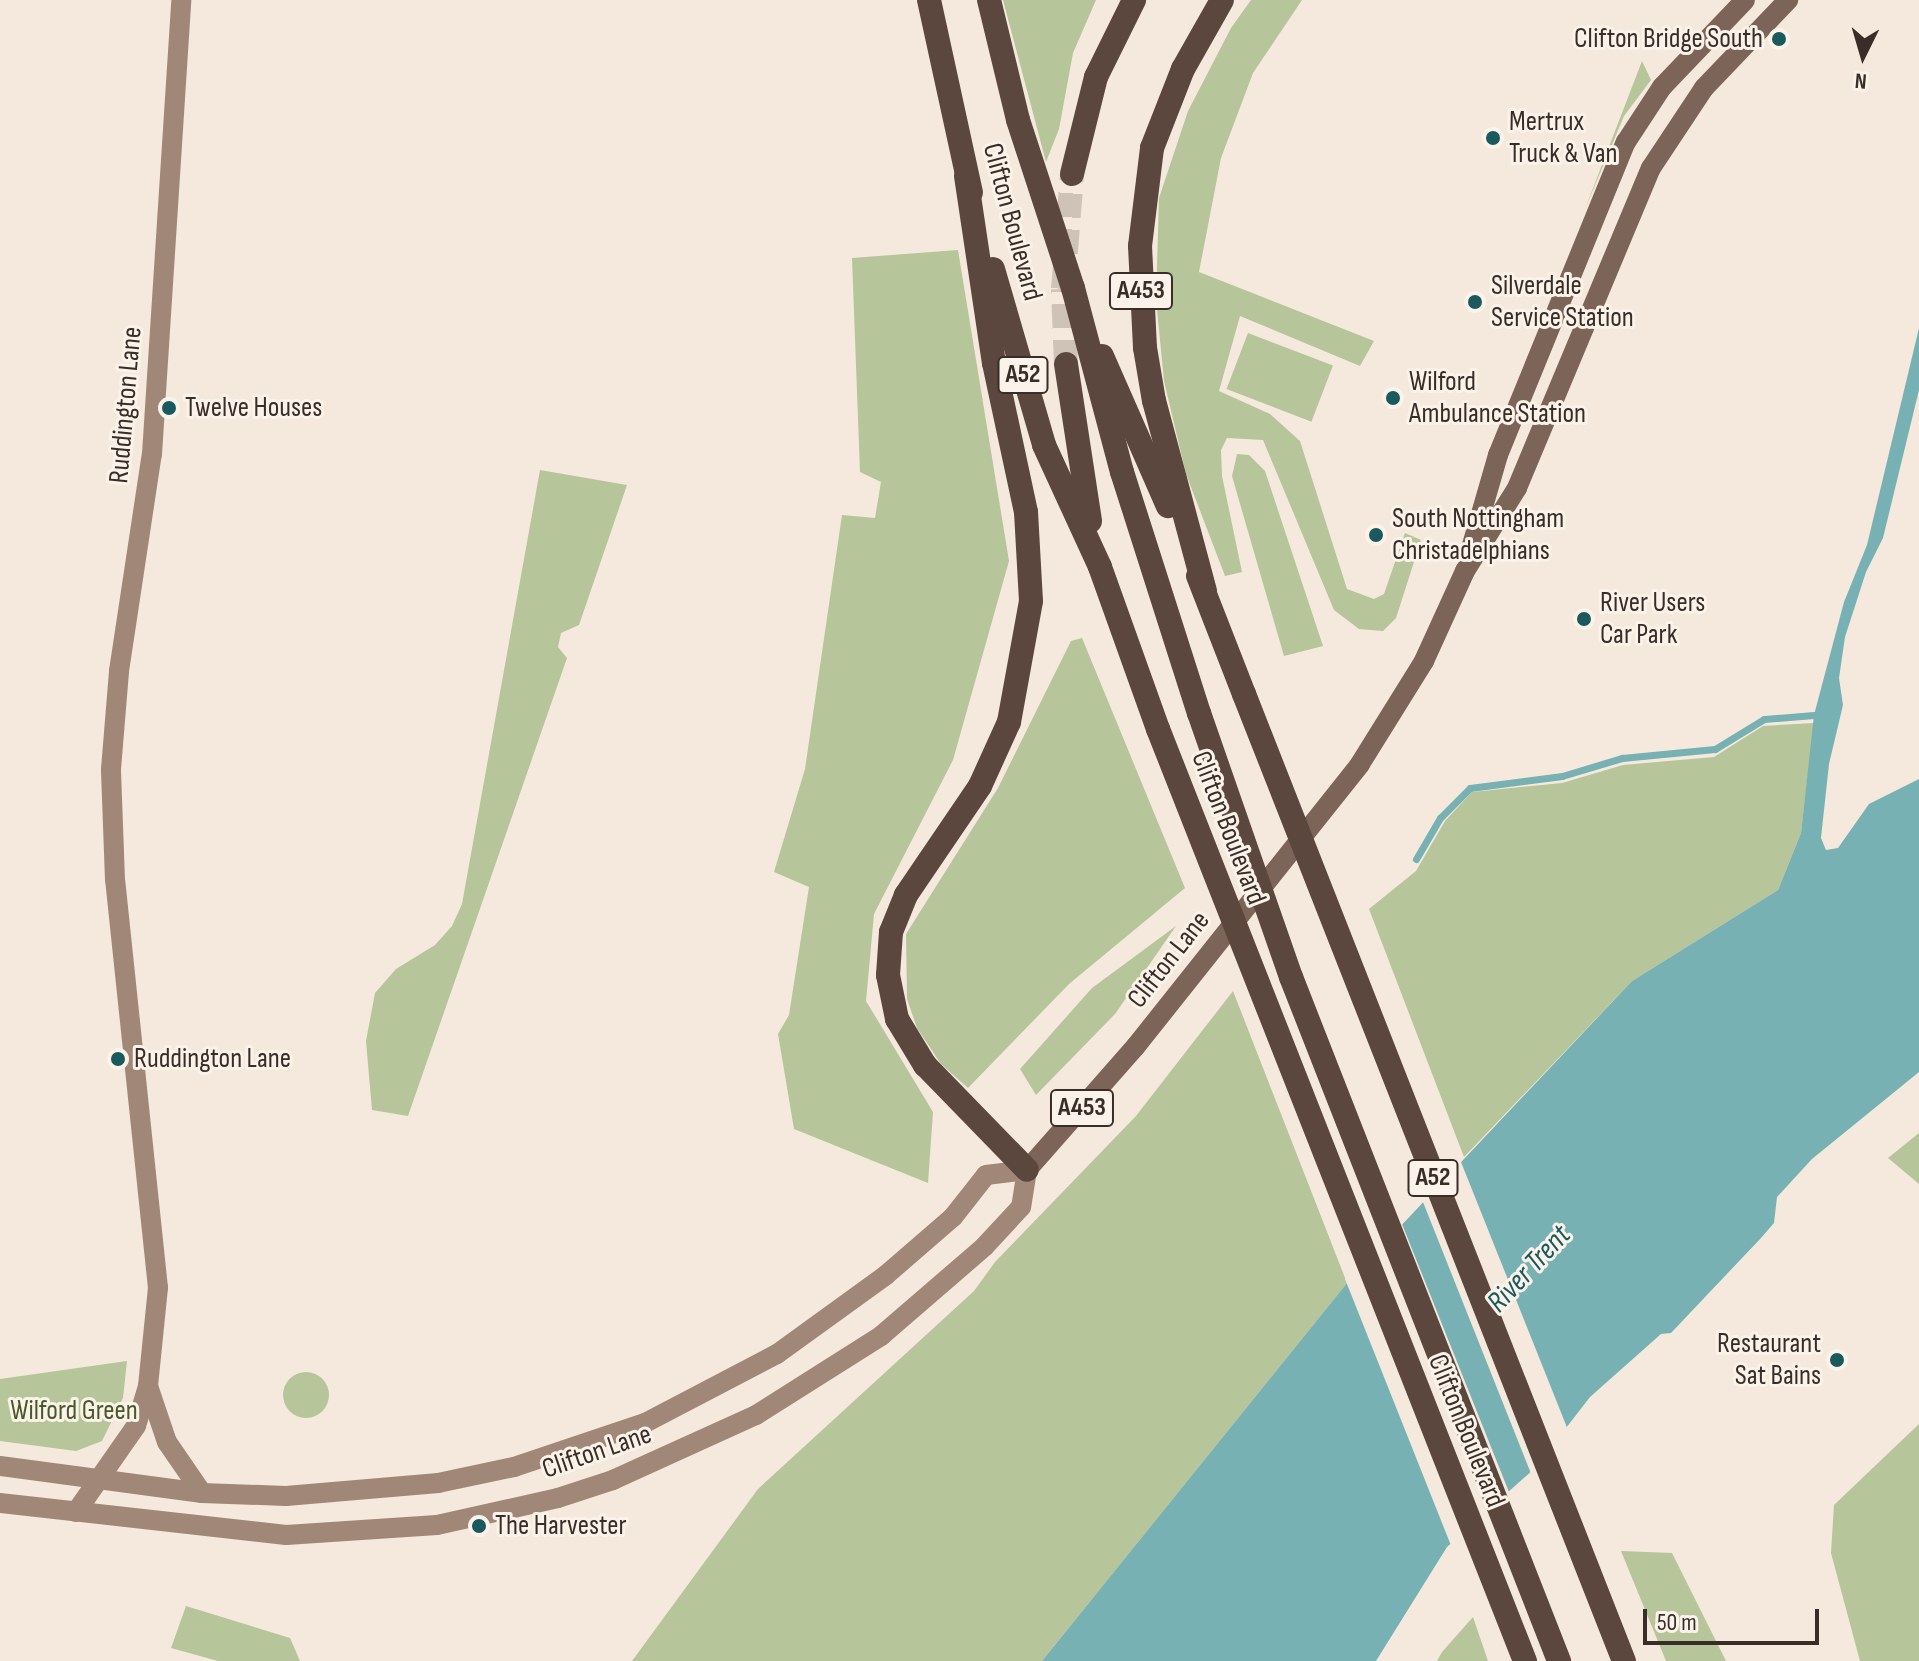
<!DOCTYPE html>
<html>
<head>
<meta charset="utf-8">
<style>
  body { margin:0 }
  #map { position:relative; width:1919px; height:1661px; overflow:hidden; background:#f4e9dc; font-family:"Sofia Sans Condensed",sans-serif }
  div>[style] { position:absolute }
  .green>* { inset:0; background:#b6c59a; transform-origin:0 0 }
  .round { border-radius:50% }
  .water>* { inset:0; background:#78b1b4 }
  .pier>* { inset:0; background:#f4e9dc }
  .stream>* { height:7px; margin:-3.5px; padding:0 3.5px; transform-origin:3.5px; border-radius:3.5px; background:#78b1b4 }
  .highway-tunnel>* { height:24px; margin-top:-12px; transform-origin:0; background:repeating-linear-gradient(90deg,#cfc3b8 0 24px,transparent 0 36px) }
  .secondary>* { height:20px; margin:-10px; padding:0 10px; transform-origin:10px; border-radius:10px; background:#a18777 }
  .primary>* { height:20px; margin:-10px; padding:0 10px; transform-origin:10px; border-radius:10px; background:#7c6458 }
  .highway>* { height:24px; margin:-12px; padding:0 12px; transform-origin:12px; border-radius:12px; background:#5b473e }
  .highway-bridge>* { height:24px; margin:-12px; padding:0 12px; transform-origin:12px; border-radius:12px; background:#5b473e }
  .dots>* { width:22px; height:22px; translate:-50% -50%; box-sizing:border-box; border:4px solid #fbf3e9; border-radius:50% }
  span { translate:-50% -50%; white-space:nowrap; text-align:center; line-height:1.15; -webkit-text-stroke:6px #fbf3e9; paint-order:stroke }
  .shield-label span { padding:2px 6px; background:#fbf3e9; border:2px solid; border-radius:6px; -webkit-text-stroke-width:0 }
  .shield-label { font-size:26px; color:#392d28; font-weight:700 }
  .poi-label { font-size:28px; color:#392d28 }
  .right { translate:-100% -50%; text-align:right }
  .left { translate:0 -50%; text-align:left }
  .street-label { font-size:28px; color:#392d28 }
  .park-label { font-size:28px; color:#475929 }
  .water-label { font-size:30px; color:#1a595e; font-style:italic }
  .north { position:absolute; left:1823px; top:16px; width:80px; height:80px; -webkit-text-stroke:6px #fbf3e9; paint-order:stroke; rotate:185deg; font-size:22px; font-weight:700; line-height:32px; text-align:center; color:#392d28 }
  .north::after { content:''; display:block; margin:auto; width:28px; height:36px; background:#392d28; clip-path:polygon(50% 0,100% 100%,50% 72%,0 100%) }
  .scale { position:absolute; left:1643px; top:1609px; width:176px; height:36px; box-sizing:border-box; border:4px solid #392d28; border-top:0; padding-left:10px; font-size:24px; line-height:28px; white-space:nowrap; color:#392d28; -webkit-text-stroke:6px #fbf3e9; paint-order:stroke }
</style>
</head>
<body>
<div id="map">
  <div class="green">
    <div style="clip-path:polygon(1003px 0,1096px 0,1073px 53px,1059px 129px,1046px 162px)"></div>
    <div style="clip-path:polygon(1251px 0,1302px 0,1253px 73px,1221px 158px,1199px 272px,1374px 341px,1360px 366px,1240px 316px,1219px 391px,1270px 414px,1300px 441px,1347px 589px,1374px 599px,1384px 594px,1405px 533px,1421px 540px,1396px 618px,1383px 631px,1359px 629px,1334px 610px,1263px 440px,1227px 438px,1221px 450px,1222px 476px,1242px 572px,1225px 576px,1186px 474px,1164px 381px,1156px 299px,1159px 198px,1188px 111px,1231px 28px)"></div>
    <div style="clip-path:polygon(1642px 61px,1651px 80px,1624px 116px,1585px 209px)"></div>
    <div style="clip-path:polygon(958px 250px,1009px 561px,953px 760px,874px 914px,866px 1001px,933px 1112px,928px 1183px,794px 1129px,778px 1034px,789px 1015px,809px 887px,774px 872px,805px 769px,842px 515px,875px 518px,881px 482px,860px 472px,852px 258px)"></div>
    <div style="left:1248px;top:333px;width:91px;height:60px;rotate:21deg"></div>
    <div style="clip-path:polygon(1237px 454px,1249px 455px,1265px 471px,1323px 646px,1284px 656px,1232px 476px)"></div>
    <div style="clip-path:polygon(540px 470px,627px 485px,579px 625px,561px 633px,558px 647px,567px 658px,408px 1116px,372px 1110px,366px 1041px,375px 993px,396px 969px,435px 945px,452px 926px,462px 904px)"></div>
    <div style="clip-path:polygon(1082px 638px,1185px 888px,1069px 984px,968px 1088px,941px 1064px,917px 1028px,907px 999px,906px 934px,998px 788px,1071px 641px)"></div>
    <div style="clip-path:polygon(1814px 723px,1801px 833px,1778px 890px,1632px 981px,1464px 1157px,1369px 909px,1416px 871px,1445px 821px,1472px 792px,1562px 783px,1623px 765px,1714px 757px,1763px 726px)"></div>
    <div style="clip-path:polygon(1176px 926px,1115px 1014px,1036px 1095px,1020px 1069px,1092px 988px)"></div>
    <div style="clip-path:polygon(1233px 991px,1347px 1283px,1042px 1661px,632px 1661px,758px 1489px,974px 1291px,995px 1262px,1136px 1116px)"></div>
    <div style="clip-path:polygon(1919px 1133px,1919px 1184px,1888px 1158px)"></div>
    <div style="clip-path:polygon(127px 1361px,123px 1398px,102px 1441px,76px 1451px,0 1441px,0 1379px)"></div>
    <div class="round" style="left:283px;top:1372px;width:46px;height:46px"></div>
    <div style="clip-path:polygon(1919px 1424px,1919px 1661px,1860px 1661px,1831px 1553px,1834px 1505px)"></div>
    <div style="clip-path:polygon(1621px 1551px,1672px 1553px,1726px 1661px,1666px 1661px)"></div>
    <div style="clip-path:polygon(186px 1606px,290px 1638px,300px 1661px,218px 1661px,171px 1648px)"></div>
    <div style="clip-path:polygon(1473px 1617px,1488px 1661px,1437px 1661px,1442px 1652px)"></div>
  </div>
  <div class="water">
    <div style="clip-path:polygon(1919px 328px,1919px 390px,1883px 538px,1866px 572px,1845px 637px,1839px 678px,1843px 705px,1829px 764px,1821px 838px,1826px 850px,1838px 848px,1869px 804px,1919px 779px,1919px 1072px,1812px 1159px,1777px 1197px,1774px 1223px,1761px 1238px,1671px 1333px,1661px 1334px,1590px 1397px,1535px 1468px,1447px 1547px,1376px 1661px,1042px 1661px,1347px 1283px,1632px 981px,1778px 890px,1801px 833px,1814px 715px,1844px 602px,1867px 545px)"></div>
  </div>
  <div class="pier">
    <div style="clip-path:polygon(1459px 1157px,1568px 1430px,1532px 1476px,1421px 1197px)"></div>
    <div style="clip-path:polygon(1400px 1219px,1511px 1497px,1452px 1548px,1345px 1279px)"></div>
  </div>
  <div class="stream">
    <div style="left:1416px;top:859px;width:48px;rotate:-59.7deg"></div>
    <div style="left:1440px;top:818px;width:42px;rotate:-45deg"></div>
    <div style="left:1470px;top:788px;width:93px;rotate:-7.4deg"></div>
    <div style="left:1562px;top:776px;width:63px;rotate:-16.7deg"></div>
    <div style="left:1622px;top:758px;width:93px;rotate:-5.5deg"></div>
    <div style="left:1715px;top:749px;width:57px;rotate:-31.5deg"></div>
    <div style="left:1764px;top:719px;width:50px;rotate:-4.6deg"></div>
  </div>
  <div class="highway-tunnel">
    <div style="left:1066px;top:364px;width:75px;rotate:-92.3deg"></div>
    <div style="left:1063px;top:289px;width:115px;rotate:-85.5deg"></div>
  </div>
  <div class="secondary">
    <div style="left:148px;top:1386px;width:59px;rotate:71.3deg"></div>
    <div style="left:167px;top:1442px;width:62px;rotate:55.5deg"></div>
    <div style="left:0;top:1466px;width:204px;rotate:7.6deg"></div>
    <div style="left:202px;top:1493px;width:84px;rotate:2deg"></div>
    <div style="left:286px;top:1496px;width:153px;rotate:-4.9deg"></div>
    <div style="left:438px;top:1483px;width:78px;rotate:-11.9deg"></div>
    <div style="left:514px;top:1467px;width:138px;rotate:-18.6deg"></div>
    <div style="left:645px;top:1423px;width:149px;rotate:-27.6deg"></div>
    <div style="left:777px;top:1354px;width:135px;rotate:-35.9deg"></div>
    <div style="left:886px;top:1275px;width:89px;rotate:-40.9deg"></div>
    <div style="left:953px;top:1217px;width:53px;rotate:-51.8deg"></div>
    <div style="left:986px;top:1175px;width:41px;rotate:-7deg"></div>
    <div style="left:1027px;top:1170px;width:37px;rotate:99deg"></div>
    <div style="left:1021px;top:1207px;width:54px;rotate:132.8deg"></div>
    <div style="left:984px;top:1247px;width:136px;rotate:139.2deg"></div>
    <div style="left:881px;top:1336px;width:148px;rotate:147.7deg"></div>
    <div style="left:756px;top:1415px;width:157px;rotate:155.6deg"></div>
    <div style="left:613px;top:1480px;width:58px;rotate:161.9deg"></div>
    <div style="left:558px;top:1498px;width:124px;rotate:167.4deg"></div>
    <div style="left:437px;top:1525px;width:151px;rotate:176.2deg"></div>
    <div style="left:286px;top:1535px;width:288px;rotate:-173.6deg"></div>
    <div style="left:76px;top:1512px;width:105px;rotate:-55.1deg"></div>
    <div style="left:136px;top:1426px;width:42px;rotate:-73.3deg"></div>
    <div style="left:148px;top:1386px;width:99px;rotate:-84.2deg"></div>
    <div style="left:158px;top:1288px;width:410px;rotate:-96deg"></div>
    <div style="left:115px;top:880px;width:111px;rotate:-92.1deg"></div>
    <div style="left:111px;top:769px;width:98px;rotate:-85.3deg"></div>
    <div style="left:119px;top:671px;width:219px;rotate:-81.4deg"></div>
    <div style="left:152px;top:454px;width:455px;rotate:-86.3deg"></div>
  </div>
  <div class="primary">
    <div style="left:1470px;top:552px;width:101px;rotate:-73.9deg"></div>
    <div style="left:1498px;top:455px;width:338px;rotate:-67.8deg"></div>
    <div style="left:1626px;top:142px;width:66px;rotate:-56.8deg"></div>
    <div style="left:1662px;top:87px;width:120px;rotate:-46.3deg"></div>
    <div style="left:1027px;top:1170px;width:165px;rotate:-48.7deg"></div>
    <div style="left:1136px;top:1046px;width:360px;rotate:-51.5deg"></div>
    <div style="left:1360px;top:764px;width:121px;rotate:-58.1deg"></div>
    <div style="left:1424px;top:661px;width:99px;rotate:-65.5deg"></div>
    <div style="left:1465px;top:571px;width:98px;rotate:-57.9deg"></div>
    <div style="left:1517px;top:488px;width:347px;rotate:-67.3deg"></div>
    <div style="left:1651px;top:168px;width:96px;rotate:-56.5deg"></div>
    <div style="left:1704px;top:88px;width:122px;rotate:-46.3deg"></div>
  </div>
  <div class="highway">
    <div style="left:929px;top:0;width:197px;rotate:77.7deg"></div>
    <div style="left:989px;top:0;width:123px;rotate:76.4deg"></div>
    <div style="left:1018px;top:120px;width:177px;rotate:71.9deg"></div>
    <div style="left:1073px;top:288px;width:190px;rotate:75.1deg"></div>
    <div style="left:1122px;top:472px;width:253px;rotate:72.3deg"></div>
    <div style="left:1072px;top:174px;width:100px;rotate:-76.1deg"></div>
    <div style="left:1096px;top:77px;width:86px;rotate:-63.7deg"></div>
    <div style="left:966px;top:176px;width:189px;rotate:81.5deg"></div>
    <div style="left:994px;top:363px;width:152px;rotate:77.9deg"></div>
    <div style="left:1026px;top:512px;width:89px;rotate:86.8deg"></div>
    <div style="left:1031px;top:601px;width:123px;rotate:100.3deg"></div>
    <div style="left:1009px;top:722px;width:70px;rotate:114.4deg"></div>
    <div style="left:980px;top:786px;width:132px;rotate:124.2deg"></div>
    <div style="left:906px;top:895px;width:40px;rotate:112deg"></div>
    <div style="left:891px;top:932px;width:43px;rotate:94deg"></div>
    <div style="left:888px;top:975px;width:45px;rotate:78.4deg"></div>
    <div style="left:897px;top:1019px;width:54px;rotate:58.7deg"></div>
    <div style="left:925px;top:1065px;width:146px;rotate:45.8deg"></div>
    <div style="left:993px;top:269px;width:183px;rotate:73.8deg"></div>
    <div style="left:1044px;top:445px;width:134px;rotate:65.3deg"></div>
    <div style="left:1100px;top:567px;width:172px;rotate:70.3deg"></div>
    <div style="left:1102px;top:356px;width:164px;rotate:66.3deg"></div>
    <div style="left:1066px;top:364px;width:159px;rotate:81.3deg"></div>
    <div style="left:1198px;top:576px;width:127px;rotate:68.7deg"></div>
    <div style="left:1205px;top:591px;width:197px;rotate:-105deg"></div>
    <div style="left:1154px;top:401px;width:54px;rotate:-99.6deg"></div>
    <div style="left:1145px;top:348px;width:102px;rotate:-92.8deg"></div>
    <div style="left:1140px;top:246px;width:99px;rotate:-83deg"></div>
    <div style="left:1152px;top:148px;width:85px;rotate:-68.6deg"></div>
    <div style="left:1183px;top:69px;width:79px;rotate:-60.5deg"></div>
  </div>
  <div class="highway-bridge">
    <div style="left:1244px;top:694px;width:1039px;rotate:68.55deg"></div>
    <div style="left:1199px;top:713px;width:280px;rotate:70.8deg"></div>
    <div style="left:1291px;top:977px;width:735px;rotate:68.6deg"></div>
    <div style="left:1158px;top:729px;width:1002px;rotate:68.51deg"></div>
  </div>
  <div class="dots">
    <div style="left:1779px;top:39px;background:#1a595e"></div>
    <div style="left:1493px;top:138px;background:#1a595e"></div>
    <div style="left:1475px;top:302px;background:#1a595e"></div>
    <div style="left:1393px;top:398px;background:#1a595e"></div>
    <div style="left:169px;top:408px;background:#1a595e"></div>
    <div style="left:1376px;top:535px;background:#1a595e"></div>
    <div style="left:1584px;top:619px;background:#1a595e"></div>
    <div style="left:118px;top:1059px;background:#1a595e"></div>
    <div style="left:1837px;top:1360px;background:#1a595e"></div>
    <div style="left:479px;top:1526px;background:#1a595e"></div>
  </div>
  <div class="shield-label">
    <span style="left:1141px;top:291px">A453</span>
    <span style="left:1023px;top:375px">A52</span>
    <span style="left:1082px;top:1108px">A453</span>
    <span style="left:1433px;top:1178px">A52</span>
  </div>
  <div class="poi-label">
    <span class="right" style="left:1763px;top:39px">Clifton Bridge South</span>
    <span class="left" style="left:1509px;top:138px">Mertrux<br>Truck &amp; Van</span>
    <span class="left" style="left:1491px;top:302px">Silverdale<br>Service Station</span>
    <span class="left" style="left:1409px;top:398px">Wilford<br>Ambulance Station</span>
    <span class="left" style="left:185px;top:408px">Twelve Houses</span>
    <span class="left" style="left:1392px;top:535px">South Nottingham<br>Christadelphians</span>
    <span class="left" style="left:1600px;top:619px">River Users<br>Car Park</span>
    <span class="left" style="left:134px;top:1059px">Ruddington Lane</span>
    <span class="right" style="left:1821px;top:1360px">Restaurant<br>Sat Bains</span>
    <span class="left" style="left:495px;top:1526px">The Harvester</span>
  </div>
  <div class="street-label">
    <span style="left:1012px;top:222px;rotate:75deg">Clifton Boulevard</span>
    <span style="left:126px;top:405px;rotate:-85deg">Ruddington Lane</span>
    <span style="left:1228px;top:828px;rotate:69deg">Clifton Boulevard</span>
    <span style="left:1169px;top:960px;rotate:-52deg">Clifton Lane</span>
    <span style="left:1466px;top:1431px;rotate:68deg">Clifton Boulevard</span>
    <span style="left:597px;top:1452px;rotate:-19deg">Clifton Lane</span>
  </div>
  <div class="park-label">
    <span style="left:74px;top:1411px">Wilford Green</span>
  </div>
  <div class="water-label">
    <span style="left:1529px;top:1269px;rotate:-47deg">River Trent</span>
  </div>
  <div class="north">N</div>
  <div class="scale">50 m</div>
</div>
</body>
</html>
